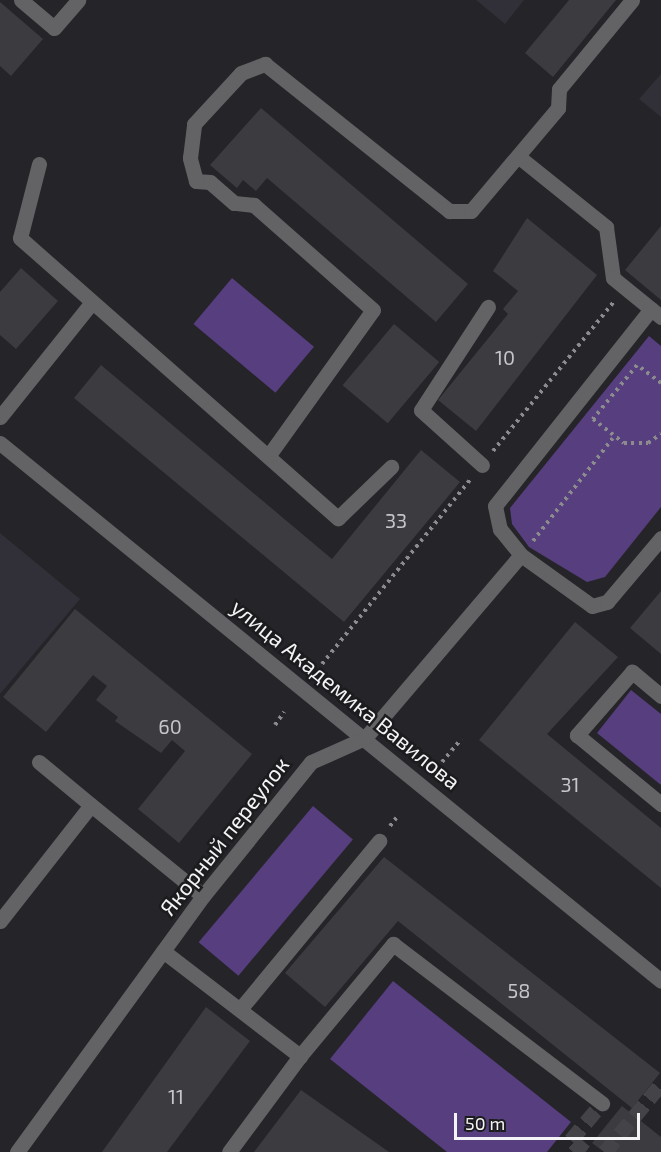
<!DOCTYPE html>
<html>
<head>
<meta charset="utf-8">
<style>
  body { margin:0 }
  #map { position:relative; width:661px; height:1152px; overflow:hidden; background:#252428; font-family:"Exo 2",sans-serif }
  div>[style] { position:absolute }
  .built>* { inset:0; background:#312f38 }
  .green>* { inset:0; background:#563e7f; transform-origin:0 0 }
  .building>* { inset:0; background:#3c3b3f; transform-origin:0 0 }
  .minor-tunnel>* { height:15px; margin-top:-7.5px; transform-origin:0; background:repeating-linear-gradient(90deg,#444347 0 15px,transparent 0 23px) }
  .path>* { height:4px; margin-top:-2px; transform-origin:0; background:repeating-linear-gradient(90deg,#8c8b8e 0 3px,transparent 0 7.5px) }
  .minor>* { height:15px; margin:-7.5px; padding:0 7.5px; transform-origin:7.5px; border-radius:7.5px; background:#636264 }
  span { translate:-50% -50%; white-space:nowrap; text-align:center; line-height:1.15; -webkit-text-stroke:5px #1c1b1e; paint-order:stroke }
  .number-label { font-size:20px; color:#c6c5c8 }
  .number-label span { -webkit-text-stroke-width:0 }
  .street-label { font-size:22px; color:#f4f3f5 }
  .scale { position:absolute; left:454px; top:1113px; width:186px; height:27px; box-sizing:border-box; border:3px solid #f4f3f5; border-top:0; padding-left:8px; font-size:18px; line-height:21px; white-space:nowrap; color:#f4f3f5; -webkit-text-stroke:4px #1c1b1e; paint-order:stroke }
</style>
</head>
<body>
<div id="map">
  <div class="built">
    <div style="clip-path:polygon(476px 0,524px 0,505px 24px)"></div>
    <div style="clip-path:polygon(661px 74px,661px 117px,639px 99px)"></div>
    <div style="clip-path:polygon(0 533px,80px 599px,0 694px)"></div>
  </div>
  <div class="green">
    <div style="left:232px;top:278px;width:107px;height:60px;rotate:40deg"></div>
    <div style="clip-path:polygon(649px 336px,661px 346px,661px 507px,605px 577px,587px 582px,529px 547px,512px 524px,510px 508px)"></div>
    <div style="clip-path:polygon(631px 690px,661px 714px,661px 785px,597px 733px)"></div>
    <div style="left:313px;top:806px;width:52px;height:178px;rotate:40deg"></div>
    <div style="clip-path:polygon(393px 981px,571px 1122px,547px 1152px,447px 1152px,330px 1059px)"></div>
  </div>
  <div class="building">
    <div style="clip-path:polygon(569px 0,616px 0,553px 77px,525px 53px)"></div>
    <div style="clip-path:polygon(0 2px,43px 39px,11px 76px,0 66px)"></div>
    <div style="clip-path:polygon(261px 108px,468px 284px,436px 322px,267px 178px,256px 191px,243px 180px,237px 188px,210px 165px)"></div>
    <div style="clip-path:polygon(527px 218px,597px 275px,476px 431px,438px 400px,508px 314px,503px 309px,518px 291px,493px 271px)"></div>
    <div style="clip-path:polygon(661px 226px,661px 300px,625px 270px)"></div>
    <div style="clip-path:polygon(21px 268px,58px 301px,16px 349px,0 335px,0 292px)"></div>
    <div style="left:394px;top:324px;width:59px;height:80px;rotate:40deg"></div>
    <div style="clip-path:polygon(101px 365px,332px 559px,421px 450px,460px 482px,344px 622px,74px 398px)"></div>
    <div style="clip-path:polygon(661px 591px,661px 654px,630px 628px)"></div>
    <div style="clip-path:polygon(75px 609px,252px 754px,179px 843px,138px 809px,185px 751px,172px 740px,161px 753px,115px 721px,118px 717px,96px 700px,107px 686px,93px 675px,46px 732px,3px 697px)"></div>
    <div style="clip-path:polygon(575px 622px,618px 657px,547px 734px,661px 828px,661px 888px,479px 740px)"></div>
    <div style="clip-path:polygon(384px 857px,660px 1073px,632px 1108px,398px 921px,325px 1007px,285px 973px)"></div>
    <div style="clip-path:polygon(206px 1007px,250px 1041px,167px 1152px,102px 1152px)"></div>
    <div style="clip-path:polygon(301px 1090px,389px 1152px,254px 1152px)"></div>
    <div style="clip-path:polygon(622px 1106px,661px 1137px,661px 1152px,604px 1152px,592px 1143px)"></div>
  </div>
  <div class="minor-tunnel">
    <div style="left:585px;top:1152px;width:18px;rotate:-139deg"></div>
    <div style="left:571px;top:1140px;width:48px;rotate:-50deg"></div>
    <div style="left:605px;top:1152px;width:88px;rotate:-50.5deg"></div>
  </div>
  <div class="path">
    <div style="left:661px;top:383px;width:30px;rotate:-143deg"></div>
    <div style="left:637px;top:365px;width:70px;rotate:129.2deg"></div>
    <div style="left:593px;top:419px;width:39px;rotate:38deg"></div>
    <div style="left:624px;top:443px;width:24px"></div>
    <div style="left:648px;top:443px;width:16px;rotate:-35deg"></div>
    <div style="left:493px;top:451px;width:191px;rotate:-51deg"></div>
    <div style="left:533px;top:541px;width:130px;rotate:-52.2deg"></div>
    <div style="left:322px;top:664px;width:236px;rotate:-51.2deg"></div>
    <div style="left:275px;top:725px;width:16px;rotate:-55deg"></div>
    <div style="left:442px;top:762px;width:30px;rotate:-50deg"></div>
    <div style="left:390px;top:826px;width:11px;rotate:-52deg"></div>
  </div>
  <div class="minor">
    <div style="left:21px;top:0;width:43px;rotate:40.3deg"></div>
    <div style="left:54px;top:28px;width:37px;rotate:-49deg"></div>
    <div style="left:519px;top:157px;width:112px;rotate:38.8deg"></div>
    <div style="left:606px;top:227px;width:51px;rotate:82.2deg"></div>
    <div style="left:613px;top:278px;width:62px;rotate:39.1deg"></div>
    <div style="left:39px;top:164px;width:76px;rotate:104.4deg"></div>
    <div style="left:20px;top:238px;width:424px;rotate:41.4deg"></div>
    <div style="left:338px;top:518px;width:74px;rotate:-43.9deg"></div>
    <div style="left:651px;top:309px;width:251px;rotate:128.4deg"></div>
    <div style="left:495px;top:506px;width:24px;rotate:78deg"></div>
    <div style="left:500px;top:529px;width:33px;rotate:51deg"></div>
    <div style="left:521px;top:555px;width:87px;rotate:35.7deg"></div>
    <div style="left:592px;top:606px;width:16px;rotate:-15deg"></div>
    <div style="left:607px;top:602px;width:84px;rotate:-49.8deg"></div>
    <div style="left:0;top:417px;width:147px;rotate:-51.3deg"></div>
    <div style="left:0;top:443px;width:852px;rotate:39.14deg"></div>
    <div style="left:269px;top:455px;width:178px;rotate:-54.4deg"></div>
    <div style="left:373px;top:310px;width:159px;rotate:-138.6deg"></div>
    <div style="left:254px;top:205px;width:20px;rotate:-174deg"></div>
    <div style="left:234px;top:203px;width:32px;rotate:-139deg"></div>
    <div style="left:210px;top:182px;width:14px;rotate:-176deg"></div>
    <div style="left:196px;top:181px;width:24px;rotate:-105deg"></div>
    <div style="left:190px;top:158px;width:34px;rotate:-83deg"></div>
    <div style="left:194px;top:124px;width:69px;rotate:-47.3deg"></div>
    <div style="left:241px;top:73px;width:26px;rotate:-21deg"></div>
    <div style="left:265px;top:64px;width:236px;rotate:38.6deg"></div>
    <div style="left:449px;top:211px;width:22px"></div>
    <div style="left:471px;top:211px;width:135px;rotate:-49.8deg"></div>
    <div style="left:558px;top:108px;width:19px;rotate:-87deg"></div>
    <div style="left:559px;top:89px;width:115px;rotate:-50.6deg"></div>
    <div style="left:482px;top:465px;width:82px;rotate:-138deg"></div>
    <div style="left:421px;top:410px;width:123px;rotate:-57deg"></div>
    <div style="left:661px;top:696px;width:38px;rotate:-140deg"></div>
    <div style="left:632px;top:672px;width:84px;rotate:131.1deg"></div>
    <div style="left:577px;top:735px;width:109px;rotate:39.4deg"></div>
    <div style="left:39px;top:762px;width:67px;rotate:39.6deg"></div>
    <div style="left:0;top:921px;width:147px;rotate:-51.9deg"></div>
    <div style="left:91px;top:805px;width:144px;rotate:39.1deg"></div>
    <div style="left:163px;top:951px;width:173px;rotate:37.5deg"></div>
    <div style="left:300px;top:1056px;width:119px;rotate:126.5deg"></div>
    <div style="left:241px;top:1008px;width:217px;rotate:-50.4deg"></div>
    <div style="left:300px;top:1056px;width:146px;rotate:-50.3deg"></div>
    <div style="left:393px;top:944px;width:263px;rotate:37.3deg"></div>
    <div style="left:17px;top:1152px;width:316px;rotate:-54deg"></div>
    <div style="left:203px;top:896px;width:172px;rotate:-51.1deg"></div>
    <div style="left:311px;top:762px;width:59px;rotate:-24deg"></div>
    <div style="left:365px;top:738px;width:240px;rotate:-49.6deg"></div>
  </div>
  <div class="number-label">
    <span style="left:505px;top:357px">10</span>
    <span style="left:396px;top:520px">33</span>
    <span style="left:170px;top:726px">60</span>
    <span style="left:570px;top:784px">31</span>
    <span style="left:519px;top:990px">58</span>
    <span style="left:176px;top:1096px">11</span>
  </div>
  <div class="street-label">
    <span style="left:346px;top:694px;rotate:39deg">улица Академика Вавилова</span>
    <span style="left:224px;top:836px;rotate:-52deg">Якорный переулок</span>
  </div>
  <div class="scale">50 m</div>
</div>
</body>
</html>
